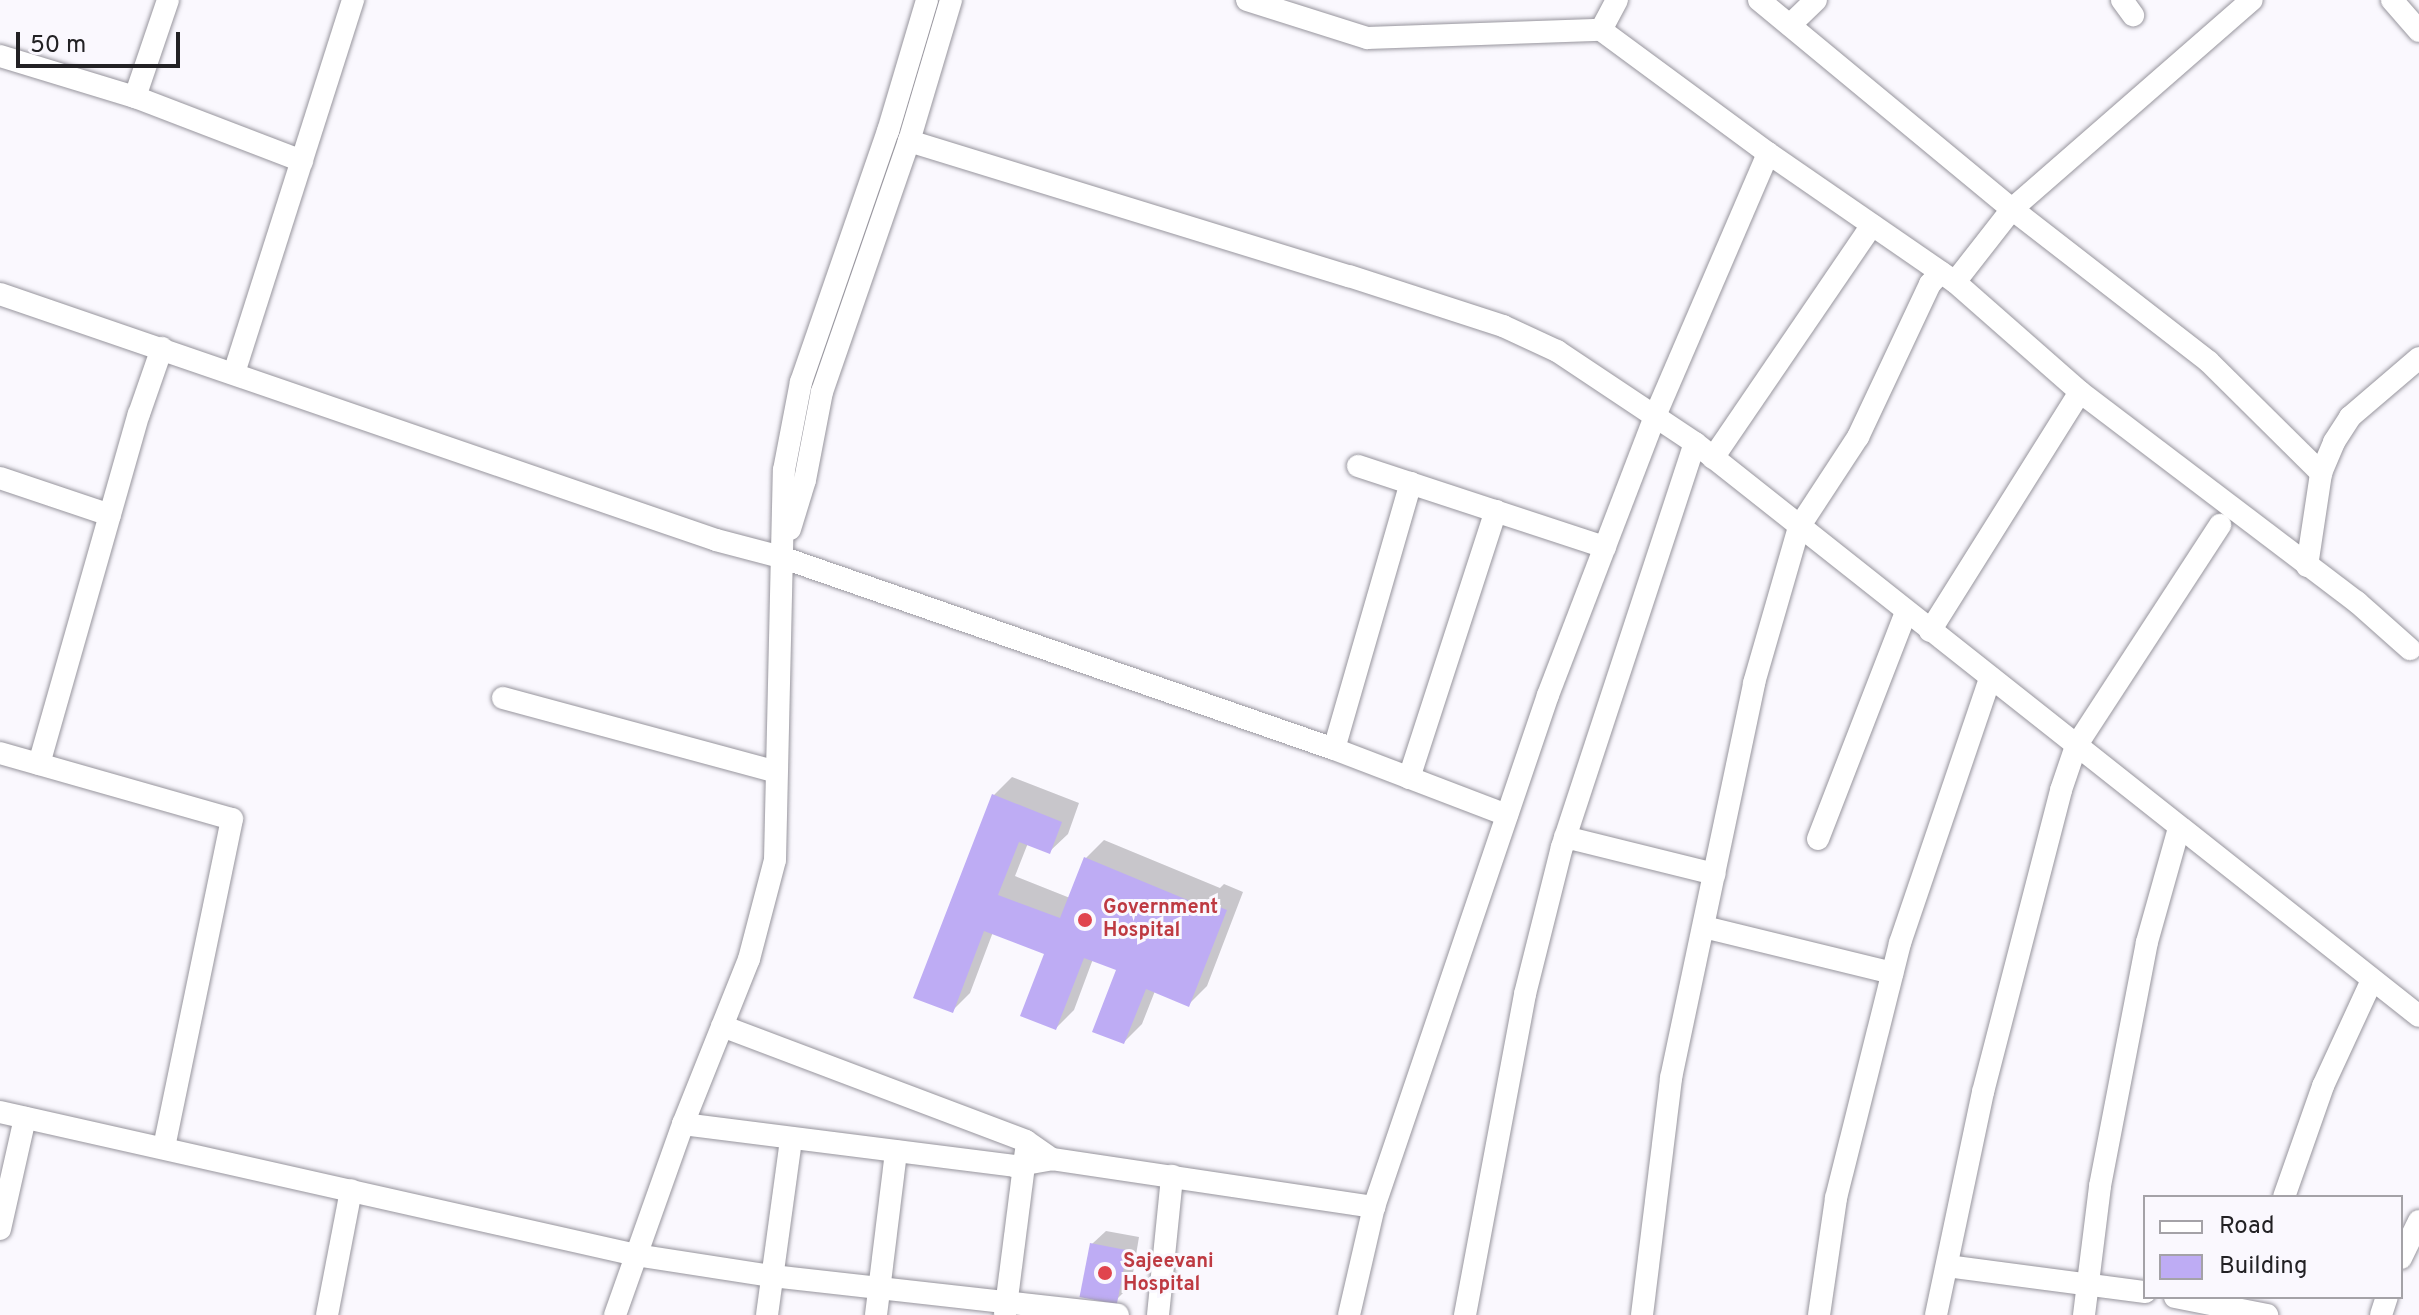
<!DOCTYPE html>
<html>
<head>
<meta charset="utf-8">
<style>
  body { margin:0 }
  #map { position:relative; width:2419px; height:1315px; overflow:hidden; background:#faf8fe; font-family:Overpass,sans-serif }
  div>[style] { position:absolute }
  .shadow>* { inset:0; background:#0003 }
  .building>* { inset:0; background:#beacf4; transform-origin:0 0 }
  .roads { filter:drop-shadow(0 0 2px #97959d) drop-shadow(0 0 2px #97959d) }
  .minor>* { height:22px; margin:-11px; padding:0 11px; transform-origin:11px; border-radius:11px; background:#fff }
  .dots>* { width:22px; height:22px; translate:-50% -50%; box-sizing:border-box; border:4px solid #faf8fe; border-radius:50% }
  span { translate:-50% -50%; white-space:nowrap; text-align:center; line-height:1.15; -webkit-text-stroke:6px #faf8fe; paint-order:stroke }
  .health-label { font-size:20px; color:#be3a42; font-weight:700 }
  .left { translate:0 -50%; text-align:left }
  .legend { position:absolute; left:2143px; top:1195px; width:260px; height:104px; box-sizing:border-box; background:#faf8fe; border:2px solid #a4a2a7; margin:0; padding:10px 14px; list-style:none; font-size:24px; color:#222124 }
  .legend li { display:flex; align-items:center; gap:16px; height:40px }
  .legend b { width:40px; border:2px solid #a4a2a7 }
  .scale { position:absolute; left:16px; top:32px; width:164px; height:36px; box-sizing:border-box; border:4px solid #222124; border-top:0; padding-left:10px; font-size:24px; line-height:28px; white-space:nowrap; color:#222124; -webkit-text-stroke:6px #faf8fe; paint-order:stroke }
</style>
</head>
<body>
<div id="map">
  <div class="shadow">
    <div style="clip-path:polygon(1012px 777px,1079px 803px,1068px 834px,1049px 852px,1028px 843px,1015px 876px,1070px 898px,1086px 858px,1104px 840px,1220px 888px,1224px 884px,1243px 892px,1207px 986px,1189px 1004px,1155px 991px,1142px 1024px,1124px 1042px,1118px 969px,1093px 959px,1074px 1010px,1056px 1028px,1047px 953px,993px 932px,970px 993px,952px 1011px,994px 795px)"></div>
    <div style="clip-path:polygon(1106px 1231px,1139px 1237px,1131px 1285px,1117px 1299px,1092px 1244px)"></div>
  </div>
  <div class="building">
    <div style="clip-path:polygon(992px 794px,1062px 822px,1050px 854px,1019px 842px,998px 895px,1060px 918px,1084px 857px,1202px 906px,1204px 901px,1227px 910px,1189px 1007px,1146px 989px,1124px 1044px,1092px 1032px,1116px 970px,1084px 958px,1056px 1030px,1020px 1016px,1044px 954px,984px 931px,953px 1013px,913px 998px)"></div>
    <div style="left:1090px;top:1243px;width:38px;height:55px;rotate:11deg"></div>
  </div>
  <div class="roads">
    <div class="minor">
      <div style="left:1247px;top:0;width:126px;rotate:17.6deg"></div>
      <div style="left:1367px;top:38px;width:234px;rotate:-2deg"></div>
      <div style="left:1601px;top:30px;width:207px;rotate:36.4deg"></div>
      <div style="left:1759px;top:0;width:328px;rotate:39.6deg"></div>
      <div style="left:2012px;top:209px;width:249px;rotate:37.8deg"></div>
      <div style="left:2209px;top:362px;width:158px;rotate:44.7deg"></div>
      <div style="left:2122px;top:0;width:19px;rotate:54deg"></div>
      <div style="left:2392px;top:0;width:41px;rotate:48.9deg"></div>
      <div style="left:1790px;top:25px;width:36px;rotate:-44deg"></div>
      <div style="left:1601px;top:30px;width:34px;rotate:-62deg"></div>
      <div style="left:0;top:56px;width:141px;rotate:16.9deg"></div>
      <div style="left:135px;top:97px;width:179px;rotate:21deg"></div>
      <div style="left:135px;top:97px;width:102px;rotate:-71.2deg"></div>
      <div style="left:909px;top:141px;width:460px;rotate:17.1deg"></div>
      <div style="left:1349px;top:276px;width:162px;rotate:18deg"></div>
      <div style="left:1503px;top:326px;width:60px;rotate:24.8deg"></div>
      <div style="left:1557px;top:351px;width:166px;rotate:33.7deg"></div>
      <div style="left:1695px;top:443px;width:923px;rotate:38.36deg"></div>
      <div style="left:1955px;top:282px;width:93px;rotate:-52deg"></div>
      <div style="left:2012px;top:209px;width:318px;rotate:-41.1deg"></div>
      <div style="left:0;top:294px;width:757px;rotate:18.96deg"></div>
      <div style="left:716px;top:540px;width:67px;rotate:14.7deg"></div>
      <div style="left:781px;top:557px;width:585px;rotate:19.15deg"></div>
      <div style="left:1334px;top:749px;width:185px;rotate:20.9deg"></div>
      <div style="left:234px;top:373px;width:392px;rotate:-72.3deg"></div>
      <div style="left:1713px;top:458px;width:282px;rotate:-55.7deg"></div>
      <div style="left:1358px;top:466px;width:260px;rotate:18.2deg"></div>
      <div style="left:0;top:478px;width:116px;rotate:18.6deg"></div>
      <div style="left:790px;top:529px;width:51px;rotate:-73deg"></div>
      <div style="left:805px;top:480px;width:90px;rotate:-79.1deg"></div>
      <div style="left:822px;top:392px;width:266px;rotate:-70.9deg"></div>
      <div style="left:909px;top:141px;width:147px;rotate:-73.4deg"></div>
      <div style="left:2307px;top:566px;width:94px;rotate:-81.4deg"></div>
      <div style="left:2321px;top:473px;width:34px;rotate:-67deg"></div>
      <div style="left:2334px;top:442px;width:30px;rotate:-57deg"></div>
      <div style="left:2350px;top:417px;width:91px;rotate:-40.5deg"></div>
      <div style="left:1930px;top:631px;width:282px;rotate:-57.9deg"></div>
      <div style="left:503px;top:698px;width:281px;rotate:15.1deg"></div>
      <div style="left:1334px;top:749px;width:277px;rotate:-73.9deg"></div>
      <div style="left:0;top:753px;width:241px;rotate:15.9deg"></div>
      <div style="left:232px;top:819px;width:336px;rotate:101.7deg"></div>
      <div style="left:39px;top:764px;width:364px;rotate:-74.1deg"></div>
      <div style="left:139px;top:414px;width:70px;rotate:-70.8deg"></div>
      <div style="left:1409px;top:778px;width:281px;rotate:-72deg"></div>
      <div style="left:1565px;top:837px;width:154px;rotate:13.9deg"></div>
      <div style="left:1818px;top:839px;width:243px;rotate:-68.8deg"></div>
      <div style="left:1704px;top:927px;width:194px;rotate:13.7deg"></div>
      <div style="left:722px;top:1026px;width:325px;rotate:20.7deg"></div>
      <div style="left:1026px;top:1141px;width:32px;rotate:35deg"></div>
      <div style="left:1052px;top:1159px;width:326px;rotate:8.5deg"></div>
      <div style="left:0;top:1112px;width:652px;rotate:12.67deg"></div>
      <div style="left:636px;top:1255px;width:138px;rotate:8.8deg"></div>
      <div style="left:772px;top:1276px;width:348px;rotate:6.4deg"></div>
      <div style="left:683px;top:1124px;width:334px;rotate:7.2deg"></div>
      <div style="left:1014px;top:1166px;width:39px;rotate:-10deg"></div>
      <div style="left:2284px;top:1197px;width:118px;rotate:-70.6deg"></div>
      <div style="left:2323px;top:1086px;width:117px;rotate:-65.2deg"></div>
      <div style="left:0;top:1229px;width:114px;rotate:-77.3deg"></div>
      <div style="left:2401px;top:1258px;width:41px;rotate:-64.1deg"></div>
      <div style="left:1947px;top:1266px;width:200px;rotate:7.5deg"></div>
      <div style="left:2175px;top:1297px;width:94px;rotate:11.1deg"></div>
      <div style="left:1005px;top:1314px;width:165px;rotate:-82.7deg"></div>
      <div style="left:327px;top:1315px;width:127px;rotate:-79.1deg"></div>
      <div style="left:615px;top:1315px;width:203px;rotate:-70.4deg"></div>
      <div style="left:683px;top:1124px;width:178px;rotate:-68.2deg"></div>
      <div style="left:749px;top:959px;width:102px;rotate:-75.3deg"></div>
      <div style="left:775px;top:860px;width:390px;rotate:-88.7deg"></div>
      <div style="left:784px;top:470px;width:90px;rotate:-79.1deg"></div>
      <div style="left:801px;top:382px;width:266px;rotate:-70.9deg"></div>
      <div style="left:888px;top:131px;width:137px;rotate:-73.4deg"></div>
      <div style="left:767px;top:1315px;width:178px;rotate:-82.2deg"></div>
      <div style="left:876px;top:1315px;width:165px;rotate:-83deg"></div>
      <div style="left:1158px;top:1315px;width:140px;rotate:-84.2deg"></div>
      <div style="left:1349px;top:1315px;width:111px;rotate:-77deg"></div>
      <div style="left:1374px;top:1207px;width:541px;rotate:-71.23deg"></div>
      <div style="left:1548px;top:695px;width:299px;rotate:-69deg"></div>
      <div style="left:1655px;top:416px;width:286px;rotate:-66.7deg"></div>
      <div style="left:1768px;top:153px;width:227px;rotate:34.6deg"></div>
      <div style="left:1955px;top:282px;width:167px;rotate:41.3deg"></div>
      <div style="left:2080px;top:392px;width:348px;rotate:37.2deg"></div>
      <div style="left:2357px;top:602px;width:71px;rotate:41.6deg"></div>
      <div style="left:1465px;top:1315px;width:327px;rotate:-79.4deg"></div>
      <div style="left:1525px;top:994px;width:152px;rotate:-75.9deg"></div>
      <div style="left:1562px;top:847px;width:425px;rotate:-71.8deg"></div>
      <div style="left:1642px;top:1315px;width:239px;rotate:-83deg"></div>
      <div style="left:1671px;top:1078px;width:404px;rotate:-78.1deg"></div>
      <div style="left:1754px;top:683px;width:162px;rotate:-73.9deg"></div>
      <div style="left:1799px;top:527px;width:108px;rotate:-56.8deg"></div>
      <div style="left:1858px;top:437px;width:169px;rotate:-64.8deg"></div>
      <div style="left:1930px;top:284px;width:16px;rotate:-47deg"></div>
      <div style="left:1819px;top:1315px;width:118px;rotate:-81.7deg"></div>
      <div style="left:1836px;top:1198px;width:263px;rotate:-75.9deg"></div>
      <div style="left:1900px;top:943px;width:280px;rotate:-71.2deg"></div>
      <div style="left:1936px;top:1315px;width:228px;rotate:-78.1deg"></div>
      <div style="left:1983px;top:1092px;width:312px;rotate:-75.5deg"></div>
      <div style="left:2061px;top:790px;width:46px;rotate:-71.2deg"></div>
      <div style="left:2076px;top:746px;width:264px;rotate:-56.9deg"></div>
      <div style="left:2084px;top:1315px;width:130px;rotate:-82.9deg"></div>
      <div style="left:2100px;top:1186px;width:248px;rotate:-79.1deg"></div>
      <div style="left:2147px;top:942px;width:118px;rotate:-74.3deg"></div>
      <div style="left:2381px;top:1315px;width:19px;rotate:-72deg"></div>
    </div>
  </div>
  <div class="dots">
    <div style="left:1085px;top:920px;background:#e0444e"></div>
    <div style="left:1105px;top:1273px;background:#e0444e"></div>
  </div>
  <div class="health-label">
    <span class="left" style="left:1103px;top:920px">Government<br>Hospital</span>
    <span class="left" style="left:1123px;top:1274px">Sajeevani<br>Hospital</span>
  </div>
  <ul class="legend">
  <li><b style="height:10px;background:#fff"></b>Road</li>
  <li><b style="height:22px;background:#beacf4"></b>Building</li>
  </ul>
  <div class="scale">50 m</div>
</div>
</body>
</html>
